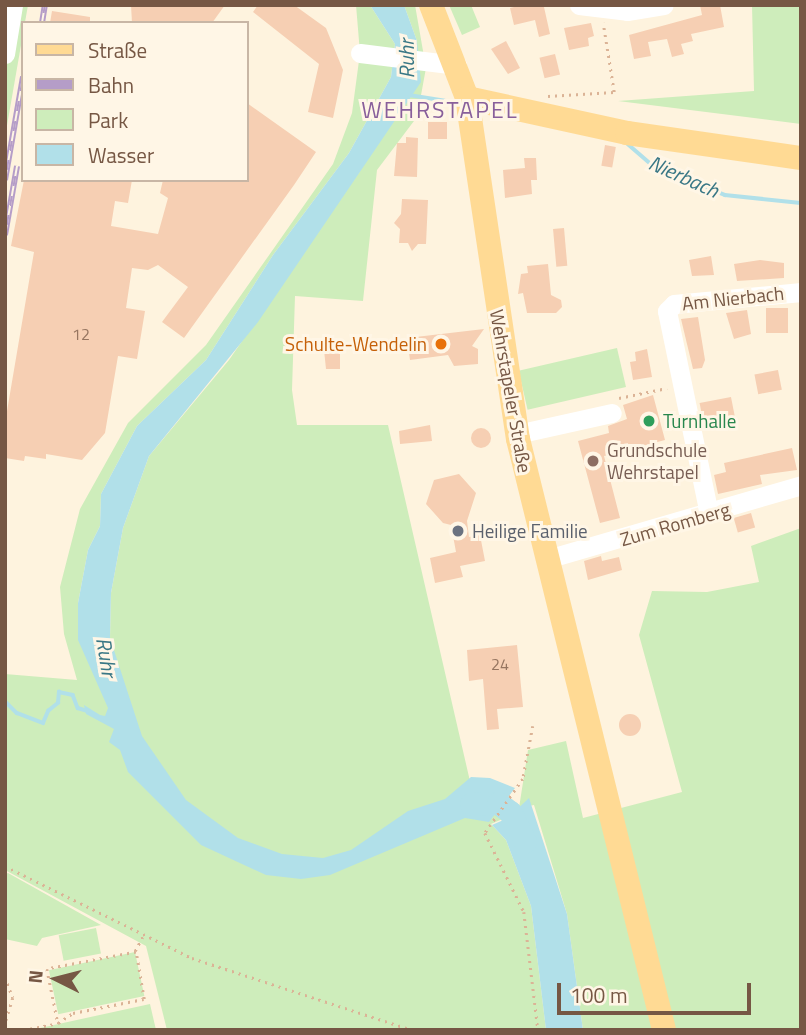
<!DOCTYPE html>
<html>
<head>
<meta charset="utf-8">
<style>
  body { margin:0 }
  #map { position:relative; width:806px; height:1035px; overflow:hidden; background:#fef3de; font-family:"Titillium Web",sans-serif }
  div>[style] { position:absolute }
  .green>* { inset:0; background:#ceedbb; transform-origin:0 0 }
  .water>* { inset:0; background:#b1e0e9 }
  .stream>* { height:3.5px; margin:-1.75px; padding:0 1.75px; transform-origin:1.75px; border-radius:1.75px; background:#b1e0e9 }
  .river>* { height:23px; margin:-11.5px; padding:0 11.5px; transform-origin:11.5px; border-radius:11.5px; background:#b1e0e9 }
  .building>* { inset:0; background:#f6cfb3; transform-origin:0 0 }
  .round { border-radius:50% }
  .path>* { height:2.5px; margin-top:-1.25px; transform-origin:0; background:repeating-linear-gradient(90deg,#dbb396 0 2px,transparent 0 7px) }
  .minor>* { height:19px; margin:-9.5px; padding:0 9.5px; transform-origin:9.5px; border-radius:9.5px; background:#fff }
  .major>* { height:24px; margin:-12px; padding:0 12px; transform-origin:12px; border-radius:12px; background:#ffda94 }
  .rail>* { height:6px; margin-top:-3px; transform-origin:0; background:repeating-linear-gradient(90deg,#fff6e6 0 10px,#b59dc8 0 20px); box-sizing:border-box; border-block:2px solid #b59dc8 }
  .dots>* { width:19px; height:19px; translate:-50% -50%; box-sizing:border-box; border:4px solid #fff6e6; border-radius:50% }
  span { translate:-50% -50%; white-space:nowrap; text-align:center; line-height:1.15; -webkit-text-stroke:6px #fff6e6; paint-order:stroke }
  .number-label { font-size:16px; color:#967560 }
  .number-label span { -webkit-text-stroke-width:0 }
  .street-label { font-size:19px; color:#765744 }
  .food-label { font-size:19px; color:#c56008 }
  .right { translate:-100% -50%; text-align:right }
  .leisure-label { font-size:19px; color:#27864d }
  .left { translate:0 -50%; text-align:left }
  .education-label { font-size:19px; color:#785e54 }
  .worship-label { font-size:19px; color:#5b616d }
  .water-label { font-size:21px; color:#397785; font-style:italic }
  .quarter-label { font-size:23px; color:#885f9b; letter-spacing:2px }
  .frame { position:absolute; inset:0; border:7px solid #765744; pointer-events:none }
  .legend { position:absolute; left:21px; top:21px; width:228px; height:161px; box-sizing:border-box; background:#fff6e6; border:2px solid #c8b6a5; margin:0; padding:9px 12px; list-style:none; font-size:21px; color:#765744 }
  .legend li { display:flex; align-items:center; gap:14px; height:35px }
  .legend b { width:35px; border:2px solid #c8b6a5 }
  .north { position:absolute; left:21px; top:944px; width:70px; height:70px; -webkit-text-stroke:5px #fff6e6; paint-order:stroke; rotate:276deg; font-size:19px; font-weight:700; line-height:28px; text-align:center; color:#765744 }
  .north::after { content:''; display:block; margin:auto; width:24px; height:32px; background:#765744; clip-path:polygon(50% 0,100% 100%,50% 72%,0 100%) }
  .scale { position:absolute; left:557px; top:983px; width:194px; height:32px; box-sizing:border-box; border:4px solid #765744; border-top:0; padding-left:9px; font-size:21px; line-height:24px; white-space:nowrap; color:#765744; -webkit-text-stroke:5px #fff6e6; paint-order:stroke }
</style>
</head>
<body>
<div id="map">
  <div class="green">
    <div style="clip-path:polygon(15px 5px,28px 5px,5px 137px,5px 69px)"></div>
    <div style="clip-path:polygon(356px 5px,370px 5px,395px 44px,391px 77px,349px 153px,273px 255px,206px 360px,137px 426px,101px 494px,100px 526px,88px 550px,78px 603px,121px 684px,110px 638px,111px 593px,123px 528px,149px 456px,229px 360px,360px 171px,417px 41px,404px 5px,415px 5px,426px 68px,417px 117px,377px 170px,363px 301px,295px 296px,292px 390px,297px 425px,388px 425px,475px 803px,507px 817px,491px 824px,506px 840px,531px 906px,546px 1030px,167px 1030px,146px 946px,5px 870px,5px 674px,77px 680px,64px 634px,60px 587px,80px 509px,128px 423px,206px 345px,333px 164px,352px 113px,360px 53px)"></div>
    <div style="clip-path:polygon(449px 5px,471px 5px,480px 27px,462px 35px)"></div>
    <div style="clip-path:polygon(752px 5px,801px 5px,801px 124px,618px 101px,754px 91px)"></div>
    <div style="left:617px;top:348px;width:40px;height:101px;rotate:77deg"></div>
    <div style="clip-path:polygon(801px 528px,801px 1030px,583px 1030px,567px 914px,534px 805px,519px 808px,528px 750px,566px 741px,583px 818px,682px 792px,639px 635px,652px 591px,707px 592px,759px 582px,751px 546px)"></div>
    <div style="clip-path:polygon(5px 874px,8px 873px,101px 925px,42px 938px,37px 946px,5px 939px)"></div>
    <div style="left:96px;top:928px;width:26px;height:38px;rotate:79deg"></div>
    <div style="left:135px;top:952px;width:45px;height:88px;rotate:78deg"></div>
    <div style="clip-path:polygon(150px 1004px,156px 1030px,31px 1030px)"></div>
  </div>
  <div class="water">
    <div style="clip-path:polygon(370px 5px,404px 5px,417px 41px,421px 82px,258px 322px,149px 456px,123px 528px,111px 593px,110px 638px,142px 736px,186px 800px,238px 838px,282px 854px,323px 858px,351px 850px,408px 811px,445px 799px,471px 777px,490px 778px,515px 788px,489px 822px,465px 818px,330px 875px,301px 879px,266px 875px,201px 845px,128px 772px,120px 750px,109px 742px,114px 729px,86px 714px,84px 705px,100px 715px,105px 716px,108px 708px,78px 640px,78px 603px,88px 550px,100px 526px,101px 494px,137px 426px,206px 360px,273px 255px,349px 153px,391px 77px,395px 44px)"></div>
    <div style="clip-path:polygon(529px 798px,567px 914px,583px 1030px,546px 1030px,531px 906px,506px 840px,492px 825px,508px 818px)"></div>
  </div>
  <div class="stream">
    <div style="left:409px;top:95px;width:36px;rotate:9deg"></div>
    <div style="left:628px;top:144px;width:32px;rotate:41deg"></div>
    <div style="left:652px;top:165px;width:79px;rotate:22.3deg"></div>
    <div style="left:725px;top:195px;width:76px;rotate:6deg"></div>
    <div style="left:5px;top:701px;width:17px;rotate:45deg"></div>
    <div style="left:17px;top:713px;width:28px;rotate:21deg"></div>
    <div style="left:43px;top:723px;width:13px;rotate:-67deg"></div>
    <div style="left:48px;top:711px;width:13px;rotate:-39deg"></div>
    <div style="left:58px;top:703px;width:11px;rotate:-85deg"></div>
    <div style="left:59px;top:692px;width:14px;rotate:12deg"></div>
    <div style="left:73px;top:695px;width:14px;rotate:69deg"></div>
    <div style="left:78px;top:708px;width:10px;rotate:17deg"></div>
  </div>
  <div class="river">
    <div style="left:471px;top:804px;width:27px;rotate:-2deg"></div>
    <div style="left:498px;top:803px;width:15px;rotate:37deg"></div>
    <div style="left:510px;top:812px;width:33px;rotate:63deg"></div>
  </div>
  <div class="building">
    <div style="clip-path:polygon(131px 5px,225px 5px,212px 23px,132px 23px)"></div>
    <div style="clip-path:polygon(258px 5px,294px 5px,326px 28px,343px 70px,333px 118px,308px 112px,319px 64px,253px 12px)"></div>
    <div style="clip-path:polygon(522px 5px,544px 7px,550px 34px,539px 37px,535px 20px,514px 25px,510px 8px)"></div>
    <div style="clip-path:polygon(700px 5px,720px 5px,724px 27px,691px 34px,693px 41px,681px 44px,684px 54px,672px 57px,667px 39px,648px 42px,651px 56px,634px 59px,629px 35px,702px 15px)"></div>
    <div style="clip-path:polygon(52px 11px,90px 17px,90px 23px,50px 23px)"></div>
    <div style="clip-path:polygon(591px 23px,594px 36px,588px 38px,589px 46px,569px 50px,564px 28px)"></div>
    <div style="clip-path:polygon(506px 41px,520px 68px,508px 74px,491px 49px)"></div>
    <div style="left:555px;top:54px;width:21px;height:16px;rotate:76deg"></div>
    <div style="clip-path:polygon(247px 103px,316px 152px,294px 185px,184px 338px,162px 322px,188px 287px,158px 265px,148px 270px,132px 268px,126px 308px,145px 311px,137px 359px,118px 356px,105px 433px,82px 460px,46px 454px,46px 459px,25px 456px,24px 461px,5px 458px,5px 423px,34px 252px,11px 246px,24px 180px,132px 180px,128px 203px,115px 201px,111px 226px,158px 234px,168px 198px,160px 193px,163px 180px,247px 180px)"></div>
    <div style="left:428px;top:122px;width:19px;height:17px"></div>
    <div style="clip-path:polygon(406px 137px,418px 138px,417px 177px,394px 176px,397px 143px,406px 143px)"></div>
    <div style="left:605px;top:145px;width:11px;height:21px;rotate:10deg"></div>
    <div style="clip-path:polygon(524px 158px,536px 158px,537px 180px,531px 180px,532px 194px,505px 198px,503px 170px,525px 168px)"></div>
    <div style="clip-path:polygon(402px 199px,428px 200px,426px 244px,418px 244px,412px 251px,408px 243px,399px 243px,400px 229px,394px 223px,401px 214px)"></div>
    <div style="left:564px;top:228px;width:38px;height:11px;rotate:85deg"></div>
    <div style="clip-path:polygon(711px 256px,714px 275px,692px 276px,689px 260px)"></div>
    <div style="clip-path:polygon(760px 260px,784px 263px,784px 278px,737px 281px,734px 264px)"></div>
    <div style="clip-path:polygon(548px 264px,551px 295px,561px 300px,562px 307px,556px 313px,527px 313px,523px 293px,518px 294px,521px 274px,528px 273px,527px 266px)"></div>
    <div style="left:766px;top:308px;width:22px;height:25px"></div>
    <div style="clip-path:polygon(747px 310px,751px 334px,734px 339px,726px 313px)"></div>
    <div style="clip-path:polygon(698px 317px,705px 360px,702px 368px,693px 369px,681px 319px)"></div>
    <div style="clip-path:polygon(484px 329px,472px 346px,478px 349px,478px 364px,454px 366px,448px 355px,410px 360px,407px 338px)"></div>
    <div style="clip-path:polygon(323px 340px,340px 341px,340px 369px,326px 369px)"></div>
    <div style="clip-path:polygon(647px 349px,652px 377px,633px 380px,630px 362px,636px 361px,635px 352px)"></div>
    <div style="left:778px;top:370px;width:20px;height:24px;rotate:79deg"></div>
    <div style="clip-path:polygon(653px 395px,665px 440px,604px 456px,620px 518px,600px 523px,578px 441px,609px 433px,608px 426px,627px 419px,623px 405px)"></div>
    <div style="left:731px;top:397px;width:21px;height:32px;rotate:79deg"></div>
    <div style="clip-path:polygon(430px 425px,432px 441px,400px 444px,399px 431px)"></div>
    <div class="round" style="left:471px;top:428px;width:20px;height:20px"></div>
    <div style="clip-path:polygon(792px 448px,797px 470px,760px 475px,762px 484px,718px 494px,714px 475px,726px 472px,724px 463px)"></div>
    <div style="clip-path:polygon(459px 474px,476px 493px,467px 521px,469px 537px,480px 535px,485px 561px,460px 566px,463px 577px,435px 583px,430px 558px,456px 552px,451px 525px,443px 523px,426px 504px,434px 480px)"></div>
    <div style="left:751px;top:513px;width:15px;height:18px;rotate:74deg"></div>
    <div style="clip-path:polygon(601px 556px,602px 561px,619px 557px,622px 570px,588px 580px,584px 561px)"></div>
    <div style="clip-path:polygon(517px 645px,523px 707px,497px 709px,499px 729px,487px 730px,483px 679px,469px 681px,467px 650px)"></div>
    <div class="round" style="left:619px;top:714px;width:22px;height:22px"></div>
  </div>
  <div class="path">
    <div style="left:548px;top:96px;width:66px;rotate:-3.5deg"></div>
    <div style="left:614px;top:92px;width:70px;rotate:-99.1deg"></div>
    <div style="left:619px;top:398px;width:49px;rotate:-11.8deg"></div>
    <div style="left:533px;top:726px;width:54px;rotate:100.7deg"></div>
    <div style="left:523px;top:779px;width:66px;rotate:125.1deg"></div>
    <div style="left:485px;top:833px;width:88px;rotate:63.7deg"></div>
    <div style="left:524px;top:912px;width:119px;rotate:83.2deg"></div>
    <div style="left:5px;top:866px;width:208px;rotate:26.2deg"></div>
    <div style="left:192px;top:958px;width:231px;rotate:18.1deg"></div>
    <div style="left:135px;top:951px;width:19px;rotate:-62deg"></div>
    <div style="left:5px;top:977px;width:22px;rotate:69deg"></div>
    <div style="left:13px;top:998px;width:27px;rotate:107deg"></div>
    <div style="left:5px;top:1028px;width:9px;rotate:13deg"></div>
    <div style="left:23px;top:1030px;width:36px;rotate:-11deg"></div>
    <div style="left:58px;top:1023px;width:18px;rotate:-34deg"></div>
    <div style="left:73px;top:1013px;width:72px;rotate:-11.2deg"></div>
    <div style="left:144px;top:999px;width:48px;rotate:-99.7deg"></div>
    <div style="left:136px;top:952px;width:91px;rotate:169.2deg"></div>
    <div style="left:47px;top:969px;width:55px;rotate:78.5deg"></div>
  </div>
  <div class="minor">
    <div style="left:579px;top:5px;width:48px;rotate:7.1deg"></div>
    <div style="left:627px;top:11px;width:37px;rotate:-9deg"></div>
    <div style="left:360px;top:53px;width:98px;rotate:7.1deg"></div>
    <div style="left:5px;top:54px;width:50px;rotate:-80.7deg"></div>
    <div style="left:517px;top:434px;width:97px;rotate:-12.5deg"></div>
    <div style="left:709px;top:514px;width:207px;rotate:-101.7deg"></div>
    <div style="left:667px;top:311px;width:10px;rotate:-45deg"></div>
    <div style="left:674px;top:304px;width:128px;rotate:-5.4deg"></div>
    <div style="left:547px;top:559px;width:265px;rotate:-16.2deg"></div>
  </div>
  <div class="major">
    <div style="left:431px;top:5px;width:100px;rotate:68.8deg"></div>
    <div style="left:467px;top:98px;width:345px;rotate:81.5deg"></div>
    <div style="left:518px;top:439px;width:609px;rotate:76.12deg"></div>
    <div style="left:467px;top:98px;width:164px;rotate:12.3deg"></div>
    <div style="left:627px;top:133px;width:176px;rotate:8.2deg"></div>
  </div>
  <div class="rail">
    <div style="left:42px;top:23px;width:18px;rotate:-81deg"></div>
    <div style="left:5px;top:180px;width:105px;rotate:-80.1deg"></div>
    <div style="left:5px;top:235px;width:70px;rotate:-80.1deg"></div>
  </div>
  <div class="dots">
    <div style="left:441px;top:344px;background:#e8710a"></div>
    <div style="left:649px;top:421px;background:#2e9e5b"></div>
    <div style="left:593px;top:461px;background:#8d6e63"></div>
    <div style="left:458px;top:531px;background:#6b7280"></div>
  </div>
  <div class="number-label">
    <span style="left:81px;top:334px">12</span>
    <span style="left:500px;top:664px">24</span>
  </div>
  <div class="street-label">
    <span style="left:733px;top:298px;rotate:-6deg">Am Nierbach</span>
    <span style="left:511px;top:391px;rotate:80deg">Wehrstapeler Straße</span>
    <span style="left:675px;top:524px;rotate:-16deg">Zum Romberg</span>
  </div>
  <div class="food-label">
    <span class="right" style="left:427px;top:344px">Schulte-Wendelin</span>
  </div>
  <div class="leisure-label">
    <span class="left" style="left:663px;top:421px">Turnhalle</span>
  </div>
  <div class="education-label">
    <span class="left" style="left:607px;top:461px">Grundschule<br>Wehrstapel</span>
  </div>
  <div class="worship-label">
    <span class="left" style="left:472px;top:531px">Heilige Familie</span>
  </div>
  <div class="water-label">
    <span style="left:406px;top:59px;rotate:-91deg">Ruhr</span>
    <span style="left:684px;top:176px;rotate:24deg">Nierbach</span>
    <span style="left:107px;top:657px;rotate:81deg">Ruhr</span>
  </div>
  <div class="quarter-label">
    <span style="left:440px;top:110px">WEHRSTAPEL</span>
  </div>
  <div class="frame"></div>
  <ul class="legend">
  <li><b style="height:9px;background:#ffda94"></b>Straße</li>
  <li><b style="height:9px;background:#b59dc8"></b>Bahn</li>
  <li><b style="height:19px;background:#ceedbb"></b>Park</li>
  <li><b style="height:19px;background:#b1e0e9"></b>Wasser</li>
  </ul>
  <div class="north">N</div>
  <div class="scale">100 m</div>
</div>
</body>
</html>
